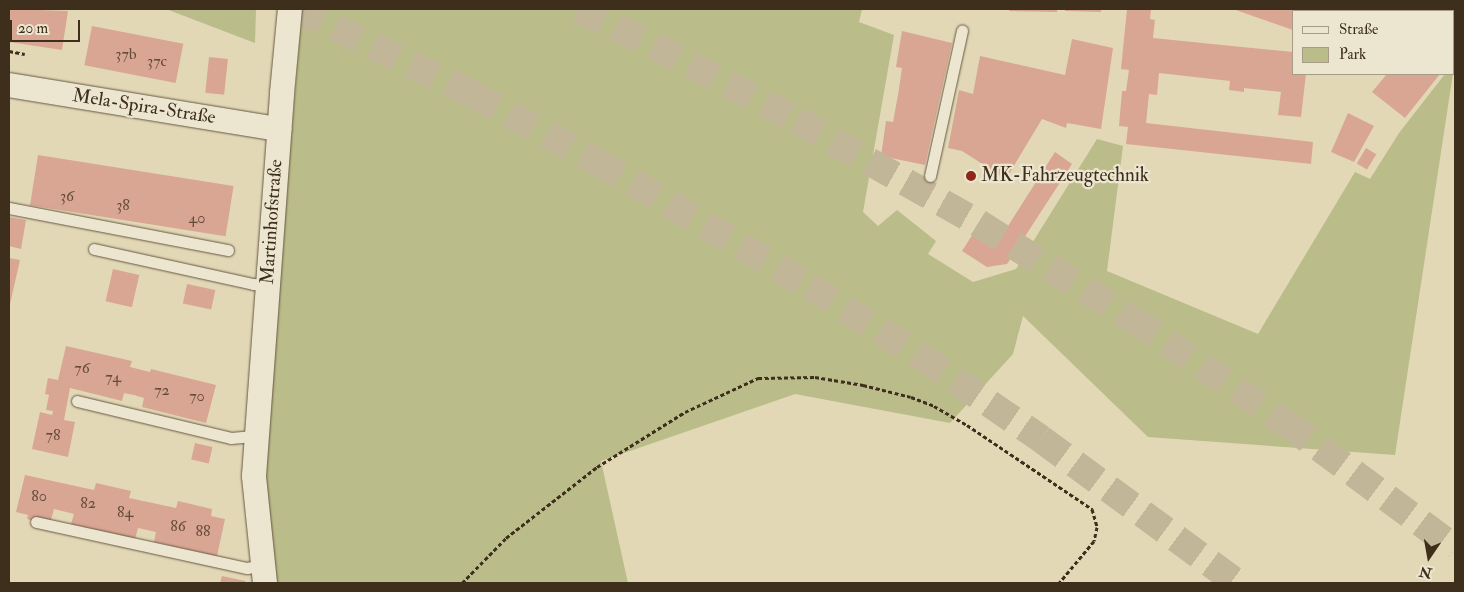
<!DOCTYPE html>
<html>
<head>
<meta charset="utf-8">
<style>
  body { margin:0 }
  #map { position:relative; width:1464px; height:592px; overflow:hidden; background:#e2d8b6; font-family:"IM FELL Double Pica",serif }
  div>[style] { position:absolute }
  .green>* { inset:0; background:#babc89 }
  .building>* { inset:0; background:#d9a694; transform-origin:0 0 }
  .motorway-tunnel>* { height:28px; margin-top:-14px; transform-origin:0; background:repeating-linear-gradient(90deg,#c1b697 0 28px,transparent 0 42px) }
  .path>* { height:3px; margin-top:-1.5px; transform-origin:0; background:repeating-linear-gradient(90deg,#3e2e1c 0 4px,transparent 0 6.5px) }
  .roads { filter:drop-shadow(0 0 1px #675842) drop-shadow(0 0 1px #675842) }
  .service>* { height:11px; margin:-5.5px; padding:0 5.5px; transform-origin:5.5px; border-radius:5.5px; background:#ece6d0 }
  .minor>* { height:24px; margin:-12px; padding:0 12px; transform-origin:12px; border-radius:12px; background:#ece6d0 }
  .dots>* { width:14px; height:14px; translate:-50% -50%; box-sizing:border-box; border:2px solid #ece6d0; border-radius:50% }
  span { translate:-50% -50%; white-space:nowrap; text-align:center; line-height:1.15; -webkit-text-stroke:4.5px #ece6d0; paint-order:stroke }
  .number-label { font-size:16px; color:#654c3a }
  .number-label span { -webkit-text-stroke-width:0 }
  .street-label { font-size:19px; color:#3e2e1c }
  .poi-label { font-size:19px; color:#3e2e1c }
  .left { translate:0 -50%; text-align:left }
  .frame { position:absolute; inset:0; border:10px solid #3e2e1c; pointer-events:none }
  .legend { position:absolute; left:1292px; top:10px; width:162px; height:65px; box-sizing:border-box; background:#ece6d0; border:1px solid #a69c88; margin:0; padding:6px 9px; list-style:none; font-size:15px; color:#3e2e1c }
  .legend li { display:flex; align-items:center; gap:10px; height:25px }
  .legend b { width:25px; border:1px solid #a69c88 }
  .north { position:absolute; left:1404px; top:532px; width:50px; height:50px; -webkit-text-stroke:4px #ece6d0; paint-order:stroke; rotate:192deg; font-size:14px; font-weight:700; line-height:20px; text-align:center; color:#3e2e1c }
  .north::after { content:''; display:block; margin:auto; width:18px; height:22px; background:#3e2e1c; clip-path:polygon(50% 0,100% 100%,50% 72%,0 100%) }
  .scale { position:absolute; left:10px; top:20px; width:70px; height:22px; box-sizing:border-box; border:2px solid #3e2e1c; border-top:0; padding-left:6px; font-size:15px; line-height:18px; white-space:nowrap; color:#3e2e1c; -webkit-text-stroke:4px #ece6d0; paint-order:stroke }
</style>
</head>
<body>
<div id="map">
  <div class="green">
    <div style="clip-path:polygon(166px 9px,256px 9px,255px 43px)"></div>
    <div style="clip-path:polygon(302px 9px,862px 9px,859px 22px,894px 35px,863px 212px,878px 226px,897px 210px,936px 241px,928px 254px,973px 282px,1016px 269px,1097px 139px,1123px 146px,1107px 271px,1258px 334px,1355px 172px,1370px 179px,1399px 133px,1445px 74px,1453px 74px,1453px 63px,1455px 60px,1395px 455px,1148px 437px,1023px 316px,1013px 354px,950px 423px,795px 394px,601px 461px,628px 583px,274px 583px,263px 470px)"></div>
  </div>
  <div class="building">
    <div style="clip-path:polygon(9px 9px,68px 11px,62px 50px,9px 42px)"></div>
    <div style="clip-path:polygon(1010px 9px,1057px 9px,1057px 12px,1009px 11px)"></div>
    <div style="clip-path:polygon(1065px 9px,1101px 9px,1101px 12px,1065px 11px)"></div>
    <div style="clip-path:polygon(1127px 9px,1151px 9px,1150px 19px,1155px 20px,1153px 38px,1293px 52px,1293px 74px,1306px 74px,1301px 117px,1278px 115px,1281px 92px,1244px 88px,1244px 92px,1229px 90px,1230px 81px,1159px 73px,1157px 95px,1149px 94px,1146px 123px,1313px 142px,1311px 164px,1126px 144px,1128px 127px,1119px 126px,1122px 91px,1126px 91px,1129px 70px,1121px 69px)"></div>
    <div style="clip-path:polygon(1233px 9px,1306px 9px,1305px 11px,1293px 11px,1293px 30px)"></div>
    <div style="left:92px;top:26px;width:93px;height:40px;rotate:11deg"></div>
    <div style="clip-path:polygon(902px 31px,952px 43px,925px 165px,881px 156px,886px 121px,893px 122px,898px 95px,902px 68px,896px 67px)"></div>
    <div style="clip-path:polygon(1072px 39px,1113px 48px,1101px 129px,1067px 123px,1066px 128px,1042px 119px,1006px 179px,962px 151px,948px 148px,959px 90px,973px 94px,980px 56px,1065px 75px)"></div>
    <div style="left:209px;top:57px;width:19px;height:36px;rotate:6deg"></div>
    <div style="clip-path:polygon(1387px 74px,1440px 74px,1405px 118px,1372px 92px)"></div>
    <div style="clip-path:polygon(1348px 113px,1374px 126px,1354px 162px,1331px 152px)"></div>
    <div style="left:1366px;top:148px;width:12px;height:18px;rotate:31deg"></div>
    <div style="clip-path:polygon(1055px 152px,1072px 164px,1007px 264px,987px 267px,962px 251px,987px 212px,1008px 226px)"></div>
    <div style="left:38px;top:155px;width:198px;height:51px;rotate:9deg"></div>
    <div style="clip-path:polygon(9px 217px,26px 220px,21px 249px,9px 246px)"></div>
    <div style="clip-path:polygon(9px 258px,20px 260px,10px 304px,9px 304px)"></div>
    <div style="left:113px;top:269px;width:27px;height:33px;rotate:13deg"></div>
    <div style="left:187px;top:284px;width:29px;height:20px;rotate:12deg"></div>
    <div style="clip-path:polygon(66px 346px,132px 361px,130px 367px,150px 372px,151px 369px,216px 385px,206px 423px,142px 407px,144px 398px,134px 395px,124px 393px,122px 401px,70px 388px,64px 420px,75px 422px,68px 457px,32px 449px,40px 412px,52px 415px,53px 411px,46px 410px,49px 395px,45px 394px,48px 378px,58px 380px)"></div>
    <div style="left:195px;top:443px;width:18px;height:17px;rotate:13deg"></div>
    <div style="clip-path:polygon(25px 475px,94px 490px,96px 483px,131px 491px,129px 498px,176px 508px,178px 501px,212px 509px,211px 516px,225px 519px,217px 556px,154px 542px,156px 532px,138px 528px,135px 539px,71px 524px,74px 514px,54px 509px,51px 520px,41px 523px,27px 519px,28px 515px,16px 512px)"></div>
    <div style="clip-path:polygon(222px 576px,245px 581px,245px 583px,220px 583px)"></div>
  </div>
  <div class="motorway-tunnel">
    <div style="left:297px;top:9px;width:195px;rotate:25.9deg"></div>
    <div style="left:472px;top:94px;width:141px;rotate:28.4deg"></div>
    <div style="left:596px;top:161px;width:247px;rotate:30.4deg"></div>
    <div style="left:809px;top:286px;width:131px;rotate:32.2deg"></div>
    <div style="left:920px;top:356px;width:147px;rotate:34.4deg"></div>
    <div style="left:1041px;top:439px;width:243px;rotate:36.3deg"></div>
    <div style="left:578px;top:9px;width:83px;rotate:25.6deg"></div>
    <div style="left:653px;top:45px;width:161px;rotate:27.7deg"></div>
    <div style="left:796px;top:120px;width:209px;rotate:29.5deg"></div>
    <div style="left:978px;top:223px;width:181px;rotate:31.9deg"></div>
    <div style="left:1132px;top:319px;width:186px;rotate:34deg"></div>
    <div style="left:1286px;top:423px;width:210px;rotate:36.5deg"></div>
  </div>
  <div class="path">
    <div style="left:9px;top:51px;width:16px;rotate:11deg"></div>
    <div style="left:462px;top:583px;width:63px;rotate:-45.6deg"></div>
    <div style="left:506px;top:538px;width:115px;rotate:-38deg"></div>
    <div style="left:597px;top:467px;width:104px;rotate:-32deg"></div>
    <div style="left:685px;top:412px;width:81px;rotate:-25deg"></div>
    <div style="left:758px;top:378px;width:57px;rotate:-1deg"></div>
    <div style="left:815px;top:377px;width:49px;rotate:9.5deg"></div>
    <div style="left:863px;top:385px;width:49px;rotate:14deg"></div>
    <div style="left:911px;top:397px;width:25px;rotate:21deg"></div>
    <div style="left:934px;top:406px;width:38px;rotate:30deg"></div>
    <div style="left:967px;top:425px;width:151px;rotate:33.9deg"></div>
    <div style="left:1092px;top:509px;width:19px;rotate:74deg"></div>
    <div style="left:1097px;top:527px;width:14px;rotate:102deg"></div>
    <div style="left:1094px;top:541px;width:55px;rotate:129.8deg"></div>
  </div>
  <div class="roads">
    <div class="service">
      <div style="left:930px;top:176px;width:149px;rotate:-77.6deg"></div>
      <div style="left:9px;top:208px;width:223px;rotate:10.9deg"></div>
      <div style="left:94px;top:249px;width:163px;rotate:12.4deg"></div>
      <div style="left:253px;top:284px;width:14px;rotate:4deg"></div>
      <div style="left:77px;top:401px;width:158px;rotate:13.5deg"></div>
      <div style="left:231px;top:438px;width:25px;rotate:-5deg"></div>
      <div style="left:36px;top:522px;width:216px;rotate:12.3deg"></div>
      <div style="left:247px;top:568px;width:15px;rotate:-11deg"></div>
    </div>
    <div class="minor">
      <div style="left:9px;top:85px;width:274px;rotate:9.3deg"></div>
      <div style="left:265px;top:583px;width:108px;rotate:-95.9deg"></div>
      <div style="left:254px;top:476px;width:384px;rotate:-85.8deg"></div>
      <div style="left:282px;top:93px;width:84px;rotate:-84.6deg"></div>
    </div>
  </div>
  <div class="dots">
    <div style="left:971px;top:176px;background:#8f2418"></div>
  </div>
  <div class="number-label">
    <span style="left:126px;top:54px">37b</span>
    <span style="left:157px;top:61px">37c</span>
    <span style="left:67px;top:196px">36</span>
    <span style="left:123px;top:205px">38</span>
    <span style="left:197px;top:218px">40</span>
    <span style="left:82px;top:368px">76</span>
    <span style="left:113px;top:377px">74</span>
    <span style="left:162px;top:390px">72</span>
    <span style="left:197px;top:396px">70</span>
    <span style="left:53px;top:435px">78</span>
    <span style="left:39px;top:496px">80</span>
    <span style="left:88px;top:503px">82</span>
    <span style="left:125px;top:512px">84</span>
    <span style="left:178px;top:526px">86</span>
    <span style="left:203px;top:531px">88</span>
  </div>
  <div class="street-label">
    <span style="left:144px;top:107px;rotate:9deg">Mela-Spira-Straße</span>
    <span style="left:272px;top:222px;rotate:-86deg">Martinhofstraße</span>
  </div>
  <div class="poi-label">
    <span class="left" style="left:981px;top:176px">MK-Fahrzeugtechnik</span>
  </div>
  <div class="frame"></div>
  <ul class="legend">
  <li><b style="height:6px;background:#ece6d0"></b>Straße</li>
  <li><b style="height:14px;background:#babc89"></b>Park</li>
  </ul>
  <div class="north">N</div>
  <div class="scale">20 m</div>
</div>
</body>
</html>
